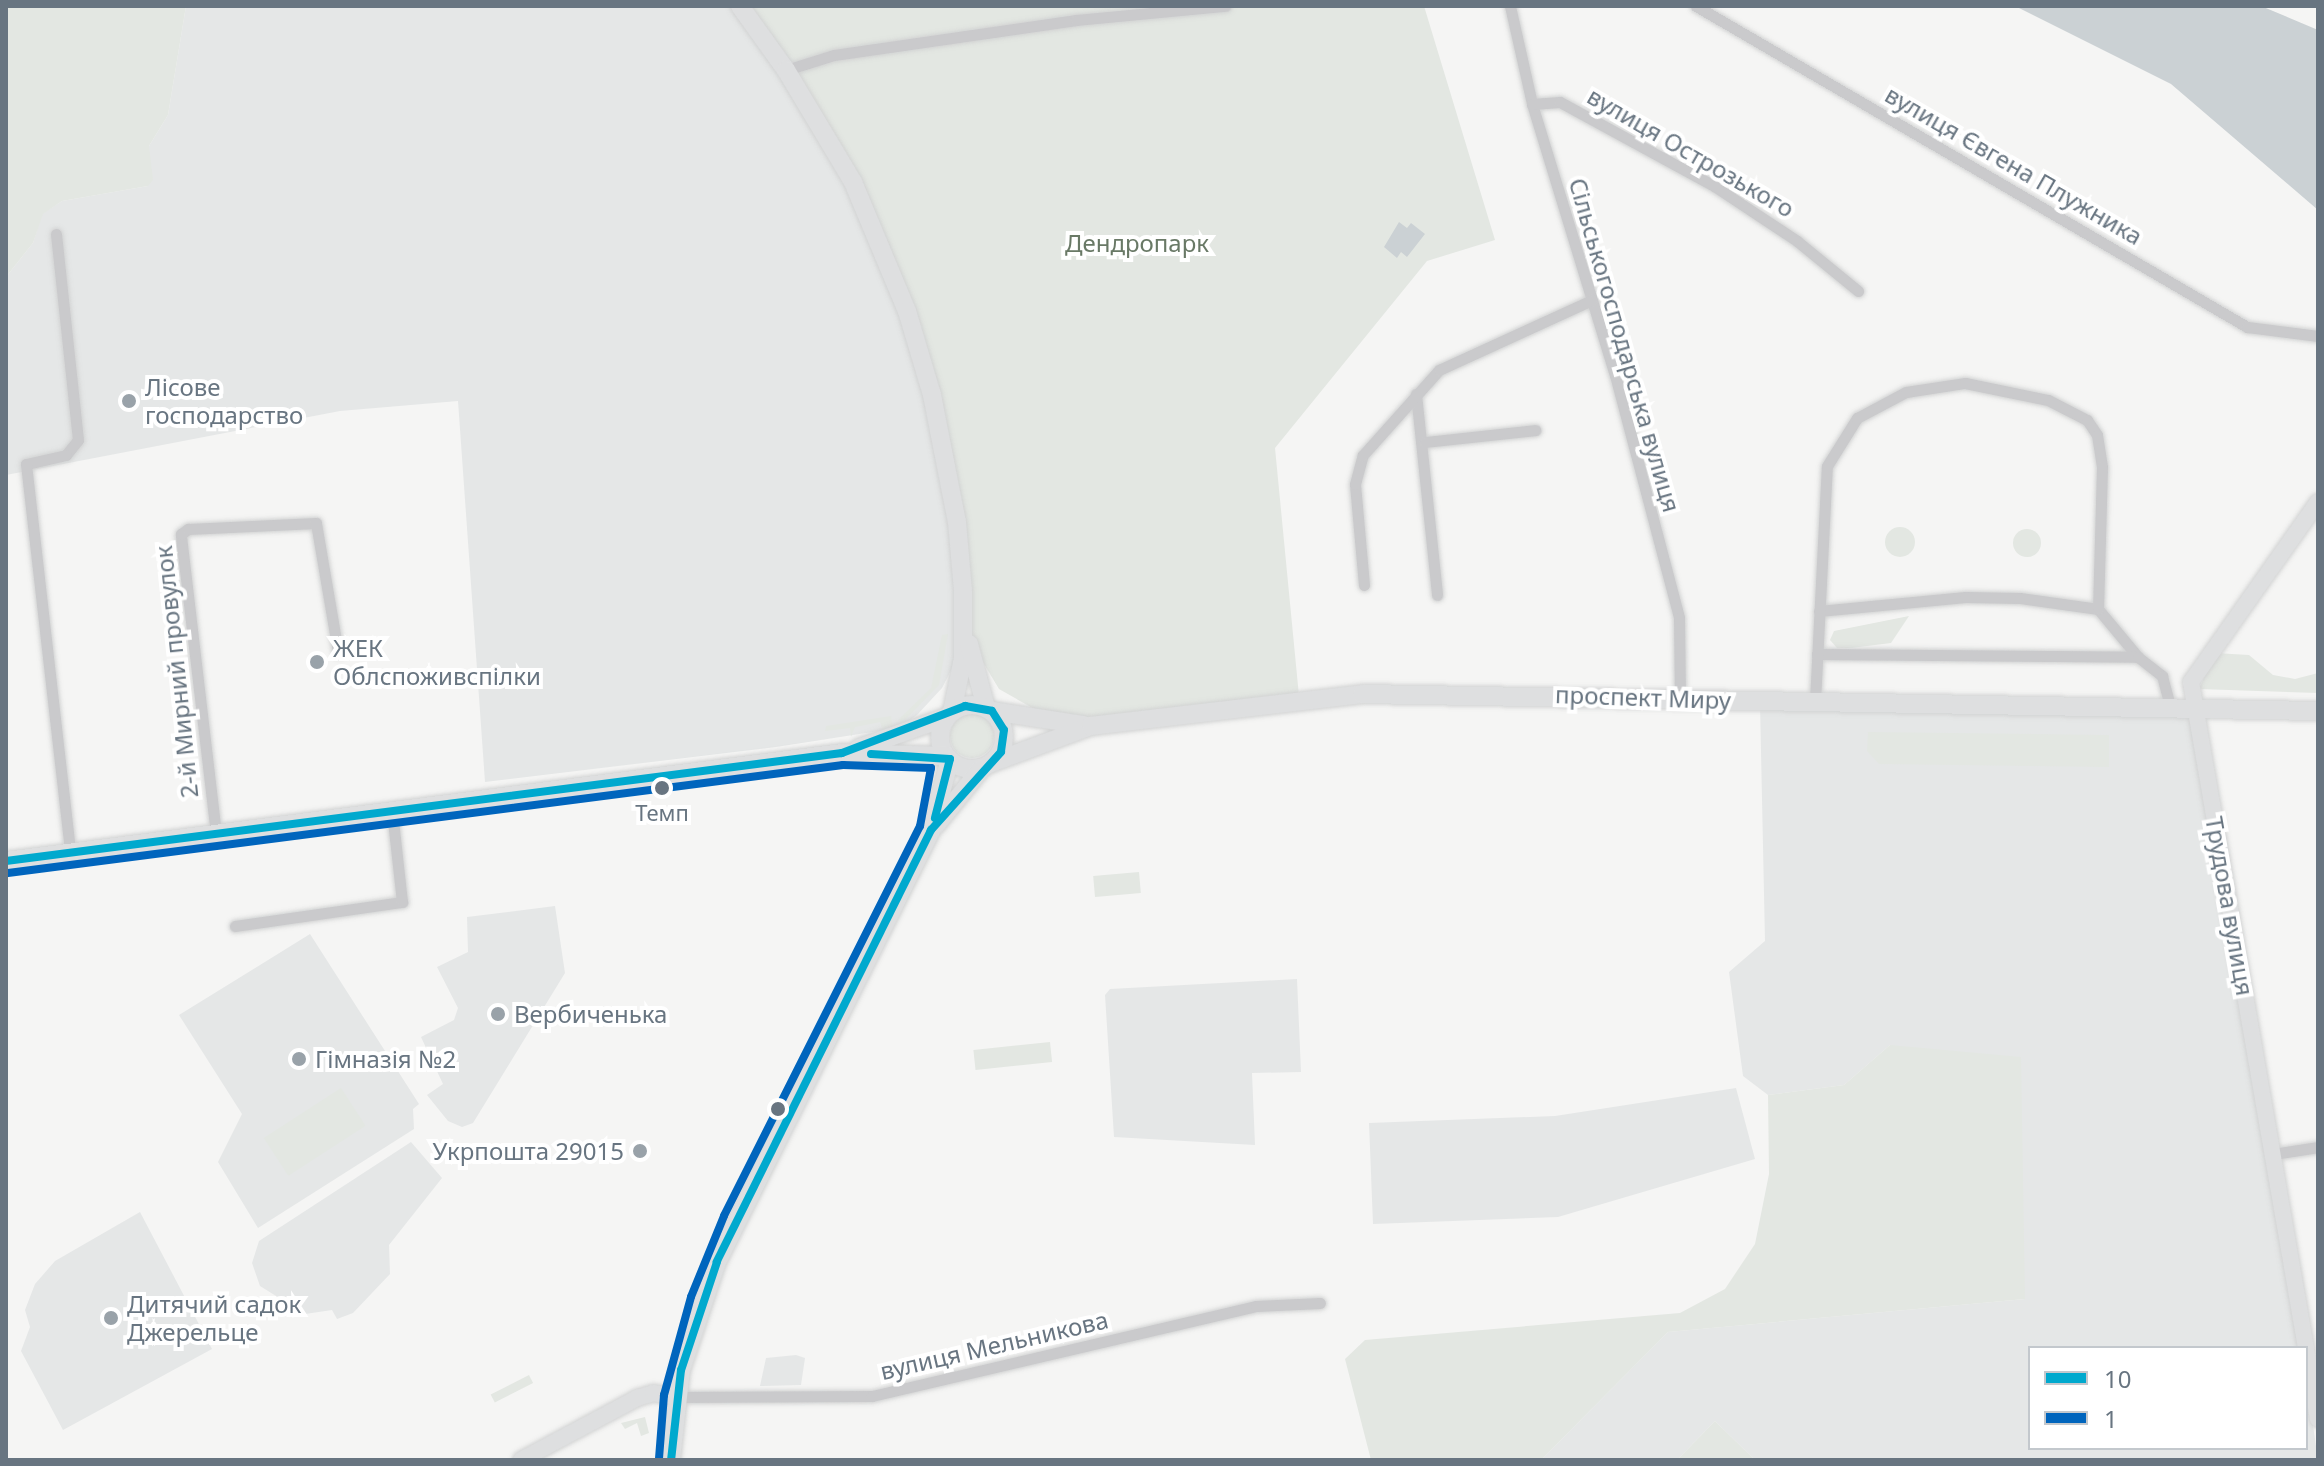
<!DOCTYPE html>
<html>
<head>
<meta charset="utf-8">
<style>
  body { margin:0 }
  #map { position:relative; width:2324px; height:1466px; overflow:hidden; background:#f5f5f4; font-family:"Noto Sans",sans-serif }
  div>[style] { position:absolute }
  .built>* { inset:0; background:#e5e7e7 }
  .green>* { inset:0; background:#e3e7e2; transform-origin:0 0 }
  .round { border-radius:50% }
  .water>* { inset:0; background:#cbd1d4 }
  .roads { filter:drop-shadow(0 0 2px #d2d3d3) drop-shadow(0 0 2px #d2d3d3) }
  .street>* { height:11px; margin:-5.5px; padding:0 5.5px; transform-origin:5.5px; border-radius:5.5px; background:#cacacc }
  .secondary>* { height:16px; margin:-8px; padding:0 8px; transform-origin:8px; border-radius:8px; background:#dedfe0 }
  .primary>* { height:18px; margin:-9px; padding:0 9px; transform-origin:9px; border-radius:9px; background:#dedfe0 }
  .primary>.ring { margin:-9px; padding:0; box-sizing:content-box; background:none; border:18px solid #dedfe0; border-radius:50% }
  .bus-1>* { height:8px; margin:-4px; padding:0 4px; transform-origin:4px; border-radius:4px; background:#00a9ce }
  .bus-2>* { height:8px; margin:-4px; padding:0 4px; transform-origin:4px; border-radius:4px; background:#0065bd }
  .dots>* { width:22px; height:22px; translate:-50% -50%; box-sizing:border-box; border:4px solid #fff; border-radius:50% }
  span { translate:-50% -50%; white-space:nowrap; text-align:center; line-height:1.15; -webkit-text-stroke:8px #fff; paint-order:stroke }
  .bus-label { font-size:22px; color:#687581 }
  .street-label { font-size:24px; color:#687581 }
  .park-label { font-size:24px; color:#697966 }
  .poi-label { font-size:24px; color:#687581 }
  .left { translate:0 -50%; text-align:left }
  .right { translate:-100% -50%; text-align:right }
  .frame { position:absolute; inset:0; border:8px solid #687581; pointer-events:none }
  .legend { position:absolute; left:2028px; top:1346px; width:280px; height:104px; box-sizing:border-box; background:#fff; border:2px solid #c3c8cd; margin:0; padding:10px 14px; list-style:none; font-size:24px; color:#687581 }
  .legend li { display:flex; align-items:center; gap:16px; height:40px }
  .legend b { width:40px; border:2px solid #c3c8cd }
</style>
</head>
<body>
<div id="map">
  <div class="built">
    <div style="clip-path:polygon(186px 6px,734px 6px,783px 72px,872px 231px,928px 396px,952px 523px,958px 657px,942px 688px,917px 715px,898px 728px,776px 747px,485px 782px,458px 401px,340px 411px,6px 475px,6px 277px,33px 243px,42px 214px,62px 201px,148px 186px,149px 146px,168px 115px)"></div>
    <div style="clip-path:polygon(1760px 704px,2192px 716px,2301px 1348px,2030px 1348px,2030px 1448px,2306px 1448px,2306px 1377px,2318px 1460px,1755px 1460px,1715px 1421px,1677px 1460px,1541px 1460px,1668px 1332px,2025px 1299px,1890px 1045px,1844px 1085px,1768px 1095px,1743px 1076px,1729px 972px,1765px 941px)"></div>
    <div style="clip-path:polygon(555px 906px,565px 973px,473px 1123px,462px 1127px,448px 1121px,427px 1095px,443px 1084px,421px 1037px,454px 1020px,458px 1008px,437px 967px,468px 952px,467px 917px)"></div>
    <div style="clip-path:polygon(310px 934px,419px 1104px,413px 1109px,414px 1129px,258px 1228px,218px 1162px,242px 1114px,179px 1015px)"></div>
    <div style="clip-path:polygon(1297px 979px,1301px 1072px,1252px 1073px,1255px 1145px,1114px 1137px,1105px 995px,1110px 989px)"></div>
    <div style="clip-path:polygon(1736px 1088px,1755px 1159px,1558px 1217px,1373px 1224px,1369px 1123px,1555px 1116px)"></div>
    <div style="clip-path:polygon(411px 1142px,442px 1178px,389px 1245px,390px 1274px,353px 1313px,337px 1319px,332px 1310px,305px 1314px,260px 1286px,252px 1263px,259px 1241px)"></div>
    <div style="clip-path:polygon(140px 1212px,212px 1349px,63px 1430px,21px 1351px,30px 1327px,25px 1310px,35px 1284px,55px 1261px)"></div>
    <div style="clip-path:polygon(796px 1355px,805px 1358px,801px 1385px,760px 1386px,766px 1358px)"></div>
  </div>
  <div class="green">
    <div style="clip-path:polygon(6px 6px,186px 6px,168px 115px,149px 146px,153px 180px,148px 186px,62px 201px,43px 214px,33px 243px,6px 277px)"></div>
    <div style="clip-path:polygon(746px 6px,1424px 6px,1495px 240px,1427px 261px,1275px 448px,1299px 696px,1091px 721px,1050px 718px,999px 689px,978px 654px,970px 627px,962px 522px,880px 227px)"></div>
    <div class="round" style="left:1885px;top:527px;width:30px;height:30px"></div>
    <div class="round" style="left:2013px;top:529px;width:28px;height:28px"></div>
    <div style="clip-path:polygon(1909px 616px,1891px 643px,1851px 648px,1837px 648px,1830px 640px,1834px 631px)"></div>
    <div style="clip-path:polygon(948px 634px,939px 685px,901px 724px,899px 719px,931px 688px,942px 635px)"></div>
    <div style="clip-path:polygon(2215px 653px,2249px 655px,2273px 675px,2295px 679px,2318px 673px,2318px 693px,2199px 689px)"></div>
    <div class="round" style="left:950px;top:714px;width:44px;height:44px"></div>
    <div style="clip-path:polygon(891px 716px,893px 728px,883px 731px,880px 722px,855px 727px,851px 737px,850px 728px,825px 731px,826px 726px)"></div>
    <div style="clip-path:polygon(1868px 732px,2109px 735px,2109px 767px,1879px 764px,1867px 751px)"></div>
    <div style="left:1139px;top:872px;width:21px;height:46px;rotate:85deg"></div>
    <div style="left:1050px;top:1042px;width:20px;height:77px;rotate:84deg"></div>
    <div style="clip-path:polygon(1890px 1045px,2021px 1057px,2025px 1299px,1668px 1332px,1541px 1460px,1371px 1460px,1345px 1359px,1365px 1340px,1680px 1313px,1725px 1289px,1755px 1244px,1769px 1174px,1768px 1095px,1844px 1085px)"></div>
    <div style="left:341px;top:1088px;width:45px;height:92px;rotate:57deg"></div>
    <div style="left:529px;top:1375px;width:9px;height:43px;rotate:63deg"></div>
    <div style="clip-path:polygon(645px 1417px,649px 1433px,641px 1436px,637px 1423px,625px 1429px,621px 1423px)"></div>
    <div style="clip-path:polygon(1715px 1421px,1755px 1460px,1677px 1460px)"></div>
  </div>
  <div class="water">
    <div style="clip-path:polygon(2015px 6px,2261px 6px,2318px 30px,2318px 210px,2171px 84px)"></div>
    <div style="clip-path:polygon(1399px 222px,1407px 228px,1411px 223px,1425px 234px,1407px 257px,1401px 252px,1397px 258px,1384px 247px)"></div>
  </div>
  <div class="roads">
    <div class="street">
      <div style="left:1510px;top:6px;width:100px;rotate:77.3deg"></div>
      <div style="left:1532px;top:104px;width:283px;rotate:73deg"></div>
      <div style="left:1615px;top:375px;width:251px;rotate:75.2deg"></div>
      <div style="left:1679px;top:618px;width:80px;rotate:89.3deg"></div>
      <div style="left:1696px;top:6px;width:638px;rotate:30.22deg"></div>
      <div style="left:2247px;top:327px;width:72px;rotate:7.2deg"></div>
      <div style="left:786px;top:70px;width:50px;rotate:-17.4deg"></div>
      <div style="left:834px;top:55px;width:245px;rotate:-8.2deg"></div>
      <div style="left:1076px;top:20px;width:150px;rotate:-5.4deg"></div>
      <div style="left:1532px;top:104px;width:28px;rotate:-4deg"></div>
      <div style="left:1560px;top:102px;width:175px;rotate:28.6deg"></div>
      <div style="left:1714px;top:186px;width:100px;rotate:33.5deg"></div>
      <div style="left:1797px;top:241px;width:79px;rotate:39.3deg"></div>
      <div style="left:56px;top:234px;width:207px;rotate:83.9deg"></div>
      <div style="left:78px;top:440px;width:19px;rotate:129deg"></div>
      <div style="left:66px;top:455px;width:41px;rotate:167.3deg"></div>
      <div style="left:26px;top:464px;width:390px;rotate:83.5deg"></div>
      <div style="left:1416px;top:394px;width:202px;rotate:84deg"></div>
      <div style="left:1425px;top:442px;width:111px;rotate:-6.2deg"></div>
      <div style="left:1364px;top:585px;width:101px;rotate:-95.1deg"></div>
      <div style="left:1355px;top:484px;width:30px;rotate:-75deg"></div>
      <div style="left:1363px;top:455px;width:114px;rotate:-48.2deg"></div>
      <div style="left:1439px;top:370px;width:168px;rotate:-24.6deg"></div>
      <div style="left:1819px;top:611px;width:147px;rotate:-5.5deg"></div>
      <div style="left:1965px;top:597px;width:55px;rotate:1deg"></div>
      <div style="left:2020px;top:598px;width:79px;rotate:8deg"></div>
      <div style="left:2098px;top:609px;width:62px;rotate:50.2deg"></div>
      <div style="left:1817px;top:654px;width:321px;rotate:0.5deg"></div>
      <div style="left:2138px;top:657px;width:31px;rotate:38deg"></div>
      <div style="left:2162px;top:676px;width:35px;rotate:75deg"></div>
      <div style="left:1815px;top:701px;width:235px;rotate:-87.1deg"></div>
      <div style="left:1827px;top:466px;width:57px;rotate:-58deg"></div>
      <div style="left:1857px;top:418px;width:55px;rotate:-28deg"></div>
      <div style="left:1906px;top:392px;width:60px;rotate:-8.7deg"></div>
      <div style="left:1965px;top:383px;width:85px;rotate:11.6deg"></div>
      <div style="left:2048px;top:400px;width:44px;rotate:27.1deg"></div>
      <div style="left:2087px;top:420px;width:18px;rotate:56deg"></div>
      <div style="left:2097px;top:435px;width:32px;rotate:81deg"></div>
      <div style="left:2102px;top:467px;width:142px;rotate:91.6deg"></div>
      <div style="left:216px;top:834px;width:302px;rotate:-96.7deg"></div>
      <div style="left:181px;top:534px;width:9px;rotate:-36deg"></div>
      <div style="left:188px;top:529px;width:128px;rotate:-2.7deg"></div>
      <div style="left:316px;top:523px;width:131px;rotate:80.3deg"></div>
      <div style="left:235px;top:926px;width:169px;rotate:-8.2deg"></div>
      <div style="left:402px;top:902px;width:92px;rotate:-96.3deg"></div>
      <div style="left:2273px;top:1154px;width:46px;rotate:-8.8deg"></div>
      <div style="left:676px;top:1397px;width:196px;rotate:-0.3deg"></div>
      <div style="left:872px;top:1396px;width:394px;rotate:-13.2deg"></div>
      <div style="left:1256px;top:1306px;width:64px;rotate:-2.7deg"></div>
    </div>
    <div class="secondary">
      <div style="left:2306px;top:1348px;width:676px;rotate:-99.8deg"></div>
      <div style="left:2191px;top:682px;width:220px;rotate:-54.8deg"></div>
      <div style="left:2306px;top:1349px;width:71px;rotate:80.3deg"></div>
      <div style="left:521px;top:1460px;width:132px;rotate:-28.1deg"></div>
      <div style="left:637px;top:1398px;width:17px;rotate:-17deg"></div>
      <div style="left:653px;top:1393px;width:23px;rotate:10deg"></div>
    </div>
    <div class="primary">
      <div style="left:740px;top:6px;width:79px;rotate:54.3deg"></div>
      <div style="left:786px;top:70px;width:131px;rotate:59.1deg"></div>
      <div style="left:853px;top:182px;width:140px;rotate:67.3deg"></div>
      <div style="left:907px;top:311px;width:88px;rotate:73.4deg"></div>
      <div style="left:932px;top:395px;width:129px;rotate:78.9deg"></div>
      <div style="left:957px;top:522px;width:69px;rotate:85deg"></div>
      <div style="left:963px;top:591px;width:67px;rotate:90deg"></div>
      <div style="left:963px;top:658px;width:55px;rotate:101.5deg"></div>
      <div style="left:969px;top:644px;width:66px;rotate:75.1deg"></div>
      <div class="ring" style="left:940px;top:705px;width:46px;height:46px"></div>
      <div style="left:992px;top:711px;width:93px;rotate:8.7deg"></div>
      <div style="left:859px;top:748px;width:93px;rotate:-19.4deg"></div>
      <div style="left:991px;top:763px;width:107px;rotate:-20.3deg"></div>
      <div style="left:1091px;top:726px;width:273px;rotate:-6.7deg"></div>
      <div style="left:1362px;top:694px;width:956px;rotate:1.02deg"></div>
      <div style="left:936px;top:825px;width:73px;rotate:-51.1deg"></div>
      <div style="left:6px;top:861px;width:843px;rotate:-7.36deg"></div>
      <div style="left:842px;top:753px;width:104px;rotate:1.7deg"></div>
      <div style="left:671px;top:1460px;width:91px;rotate:-83.7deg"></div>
      <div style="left:681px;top:1370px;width:114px;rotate:-71.6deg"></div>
      <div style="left:717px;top:1262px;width:482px;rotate:-63.6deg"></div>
      <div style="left:931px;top:830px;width:73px;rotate:-75deg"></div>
    </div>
  </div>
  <div class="bus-1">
    <div style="left:871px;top:754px;width:79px;rotate:3.6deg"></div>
    <div style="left:950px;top:759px;width:61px;rotate:104.3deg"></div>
    <div style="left:6px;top:861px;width:843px;rotate:-7.36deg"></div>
    <div style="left:842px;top:753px;width:132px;rotate:-20.9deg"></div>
    <div style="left:965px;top:706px;width:27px;rotate:10deg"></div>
    <div style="left:992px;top:711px;width:22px;rotate:58deg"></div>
    <div style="left:1004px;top:730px;width:22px;rotate:98deg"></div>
    <div style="left:1001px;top:752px;width:105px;rotate:131.9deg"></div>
    <div style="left:931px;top:830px;width:482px;rotate:116.4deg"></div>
    <div style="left:717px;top:1262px;width:114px;rotate:108.4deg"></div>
    <div style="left:681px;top:1370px;width:91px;rotate:96.3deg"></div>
  </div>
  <div class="bus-2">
    <div style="left:8px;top:873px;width:842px;rotate:-7.37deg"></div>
    <div style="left:843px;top:765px;width:88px;rotate:2deg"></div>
    <div style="left:931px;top:768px;width:59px;rotate:100.7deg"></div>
    <div style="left:920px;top:826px;width:436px;rotate:116.7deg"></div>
    <div style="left:724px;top:1216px;width:87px;rotate:112.2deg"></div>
    <div style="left:691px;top:1297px;width:102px;rotate:105.4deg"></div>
    <div style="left:664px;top:1395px;width:64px;rotate:94.5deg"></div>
  </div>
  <div class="dots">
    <div style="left:129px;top:401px;background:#99a2a9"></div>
    <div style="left:317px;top:662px;background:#99a2a9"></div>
    <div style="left:662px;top:788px;background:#687581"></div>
    <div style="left:498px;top:1014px;background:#99a2a9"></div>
    <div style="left:299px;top:1059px;background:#99a2a9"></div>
    <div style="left:778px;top:1109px;background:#687581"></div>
    <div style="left:640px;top:1151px;background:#99a2a9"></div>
    <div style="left:111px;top:1318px;background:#99a2a9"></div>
  </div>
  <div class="bus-label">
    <span style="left:662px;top:813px">Темп</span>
  </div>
  <div class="street-label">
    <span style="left:1691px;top:152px;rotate:30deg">вулиця Острозького</span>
    <span style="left:2014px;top:165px;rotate:30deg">вулиця Євгена Плужника</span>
    <span style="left:1625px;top:345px;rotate:74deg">Сільськогосподарська вулиця</span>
    <span style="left:176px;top:672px;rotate:-96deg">2-й Мирний провулок</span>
    <span style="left:1643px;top:697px;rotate:2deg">проспект Миру</span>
    <span style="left:2230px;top:906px;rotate:80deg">Трудова вулиця</span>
    <span style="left:994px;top:1345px;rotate:-13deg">вулиця Мельникова</span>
  </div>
  <div class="park-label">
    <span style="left:1137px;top:243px">Дендропарк</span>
  </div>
  <div class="poi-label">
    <span class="left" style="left:145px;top:401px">Лісове<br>господарство</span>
    <span class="left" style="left:333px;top:662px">ЖЕК<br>Облспоживспілки</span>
    <span class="left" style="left:514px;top:1014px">Вербиченька</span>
    <span class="left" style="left:315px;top:1059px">Гімназія №2</span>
    <span class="right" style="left:624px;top:1151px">Укрпошта 29015</span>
    <span class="left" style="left:127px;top:1318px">Дитячий садок<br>Джерельце</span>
  </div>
  <div class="frame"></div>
  <ul class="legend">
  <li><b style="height:10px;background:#00a9ce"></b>10</li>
  <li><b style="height:10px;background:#0065bd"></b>1</li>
  </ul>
</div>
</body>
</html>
